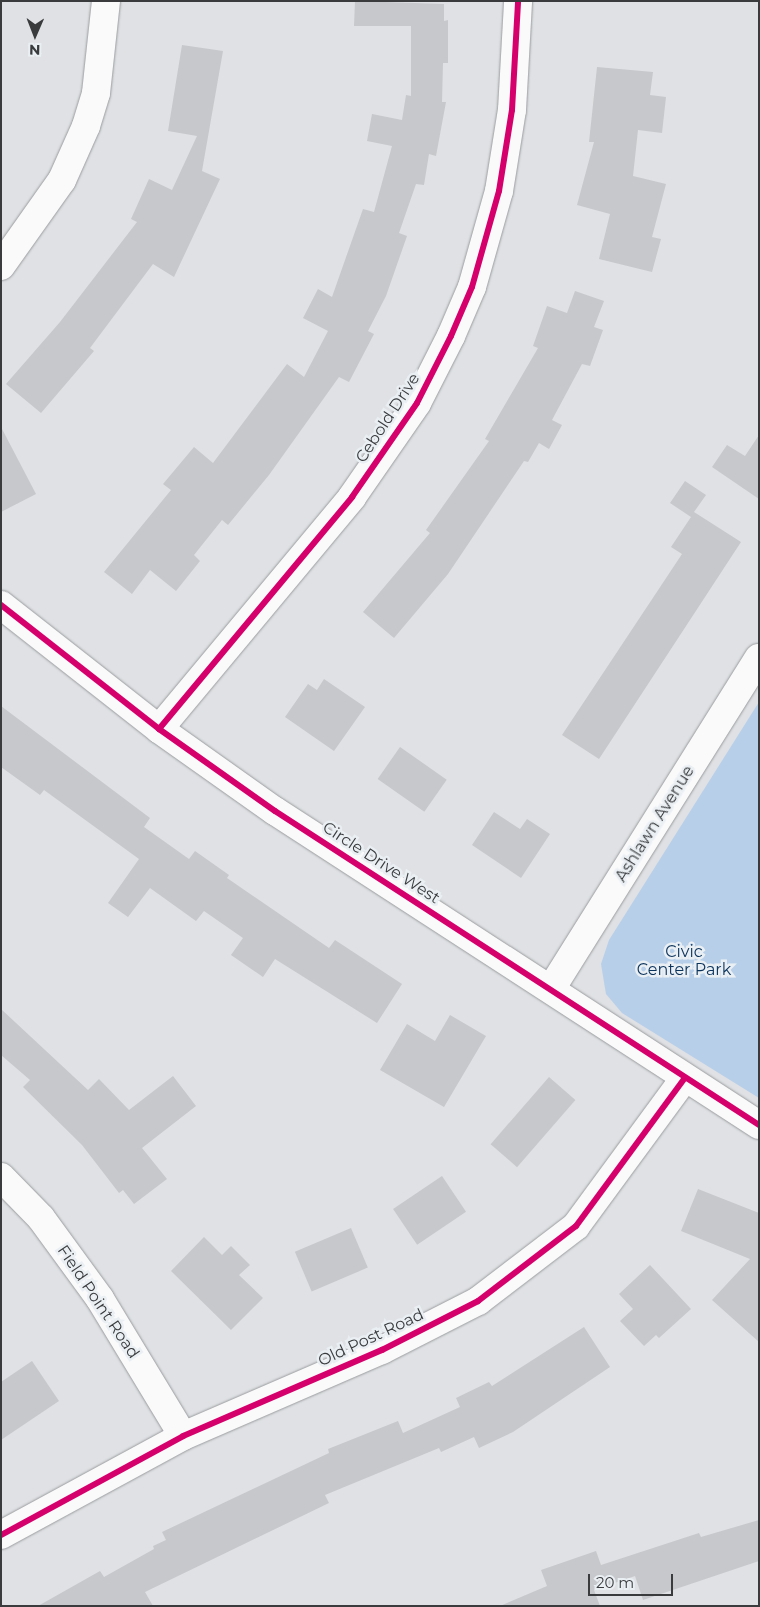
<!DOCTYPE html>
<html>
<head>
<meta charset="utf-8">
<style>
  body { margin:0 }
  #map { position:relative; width:760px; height:1607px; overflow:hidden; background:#dfe1e4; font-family:Montserrat,sans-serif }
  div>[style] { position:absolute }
  .green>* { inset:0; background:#b8cfe9 }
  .building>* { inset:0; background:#c7c8cb; transform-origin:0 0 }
  .roads { filter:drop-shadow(0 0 1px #9a9c9e) drop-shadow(0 0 1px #9a9c9e) }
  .minor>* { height:28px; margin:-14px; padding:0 14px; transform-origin:14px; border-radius:14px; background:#fafafb }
  .cycleway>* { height:6px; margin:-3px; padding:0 3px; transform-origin:3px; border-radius:3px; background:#d6006c }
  span { translate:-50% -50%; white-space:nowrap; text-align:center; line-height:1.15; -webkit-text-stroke:5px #eaeff4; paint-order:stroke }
  .street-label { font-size:16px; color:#393b3d }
  .park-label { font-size:16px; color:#0a335c }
  .frame { position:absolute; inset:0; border:2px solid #393b3d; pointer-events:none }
  .north { position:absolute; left:10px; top:10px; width:50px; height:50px; -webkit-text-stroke:4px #eaeff4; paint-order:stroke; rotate:181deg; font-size:14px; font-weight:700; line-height:20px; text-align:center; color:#393b3d }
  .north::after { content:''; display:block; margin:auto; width:18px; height:22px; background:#393b3d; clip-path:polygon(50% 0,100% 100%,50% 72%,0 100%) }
  .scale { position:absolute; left:588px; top:1574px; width:85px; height:22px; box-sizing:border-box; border:2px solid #393b3d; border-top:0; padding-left:6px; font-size:15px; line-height:18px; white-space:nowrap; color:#393b3d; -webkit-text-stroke:4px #eaeff4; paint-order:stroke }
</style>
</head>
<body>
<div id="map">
  <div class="green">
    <div style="clip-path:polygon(759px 702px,759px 1098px,622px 1013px,606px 994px,601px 964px,609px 940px)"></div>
  </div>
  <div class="building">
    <div style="clip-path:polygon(355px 1px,444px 4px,444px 21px,448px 20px,448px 63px,443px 63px,442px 102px,446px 102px,436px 156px,429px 154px,424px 185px,416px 184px,399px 233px,407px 236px,386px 296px,368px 331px,374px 334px,349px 382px,339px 377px,269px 475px,228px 525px,222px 520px,194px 555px,200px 561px,176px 591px,150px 570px,132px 594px,104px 572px,171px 490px,163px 484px,194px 447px,213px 463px,287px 364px,304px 377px,328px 331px,303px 318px,318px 289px,332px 297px,363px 209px,374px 212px,392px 146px,367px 141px,372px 114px,402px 120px,406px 95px,411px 96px,411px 26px,354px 26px)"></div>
    <div style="clip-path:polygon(182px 45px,223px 51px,202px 171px,220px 179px,174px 277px,153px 264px,90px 348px,94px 351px,41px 413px,6px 384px,60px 322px,137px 222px,131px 219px,149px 179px,172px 190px,197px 136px,168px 131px)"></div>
    <div style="clip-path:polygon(597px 67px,653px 72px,650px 95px,666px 97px,662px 133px,638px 130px,633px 176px,666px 184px,652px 237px,661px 239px,652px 272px,599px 259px,610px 214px,577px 205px,594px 142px,589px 142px)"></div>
    <div style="clip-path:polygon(575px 291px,604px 301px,594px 327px,603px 330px,590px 366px,582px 364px,552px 420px,562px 425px,549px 449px,539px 443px,528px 462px,524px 461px,448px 574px,394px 638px,363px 612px,430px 533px,426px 530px,489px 441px,485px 439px,538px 348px,533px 346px,547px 306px,567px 313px)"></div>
    <div style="clip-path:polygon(1px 427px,36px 494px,1px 512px)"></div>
    <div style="clip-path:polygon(759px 435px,759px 499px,712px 467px,727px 445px,745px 456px)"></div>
    <div style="clip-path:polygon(685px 481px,706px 495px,694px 512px,741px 542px,599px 759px,562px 735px,682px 554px,671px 547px,691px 517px,670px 503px)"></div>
    <div style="clip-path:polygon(324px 679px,365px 707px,334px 751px,285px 717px,308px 684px,317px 690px)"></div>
    <div style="clip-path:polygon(1px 706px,150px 818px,144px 827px,189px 859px,195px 851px,229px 875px,227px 878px,329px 948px,335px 940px,402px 984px,377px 1023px,275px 959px,263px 977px,231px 955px,243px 938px,204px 911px,196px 921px,150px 888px,128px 917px,108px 903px,139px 859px,44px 790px,40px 795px,1px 767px)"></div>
    <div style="left:400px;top:747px;width:57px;height:39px;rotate:35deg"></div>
    <div style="clip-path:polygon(494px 812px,520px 829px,527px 819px,550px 834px,521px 878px,472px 845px)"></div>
    <div style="clip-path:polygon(1px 1009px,88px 1090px,99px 1079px,129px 1110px,173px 1076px,196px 1106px,142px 1148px,167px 1179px,134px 1204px,123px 1190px,119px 1193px,82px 1145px,23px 1087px,30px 1080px,1px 1055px)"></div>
    <div style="clip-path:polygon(450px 1015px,486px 1036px,444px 1107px,380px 1070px,407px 1024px,435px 1041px)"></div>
    <div style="left:549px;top:1077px;width:35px;height:89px;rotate:41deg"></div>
    <div style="left:442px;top:1176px;width:43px;height:59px;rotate:56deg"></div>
    <div style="clip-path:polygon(698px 1189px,759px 1213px,759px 1342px,712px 1300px,750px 1259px,681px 1231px)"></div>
    <div style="left:351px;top:1228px;width:43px;height:61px;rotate:67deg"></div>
    <div style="clip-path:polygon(204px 1237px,222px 1255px,231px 1246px,250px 1265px,239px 1275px,263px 1298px,231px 1330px,171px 1271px)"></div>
    <div style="clip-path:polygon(650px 1265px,691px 1309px,659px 1338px,656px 1335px,644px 1346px,620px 1321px,633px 1309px,619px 1294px)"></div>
    <div style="clip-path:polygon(584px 1327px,610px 1367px,513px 1432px,479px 1448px,474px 1437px,441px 1452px,439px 1448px,325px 1495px,329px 1503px,145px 1592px,153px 1606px,38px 1606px,100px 1571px,104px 1577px,154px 1549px,153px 1546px,166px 1540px,162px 1532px,329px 1453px,328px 1449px,398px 1421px,403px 1433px,460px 1407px,456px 1398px,489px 1382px,492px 1386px)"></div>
    <div style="clip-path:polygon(32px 1361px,59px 1401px,1px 1440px,1px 1382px)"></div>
    <div style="clip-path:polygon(759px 1520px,759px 1561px,643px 1600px,635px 1576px,594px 1590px,600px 1606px,500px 1606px,547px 1586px,541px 1570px,596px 1551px,601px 1565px,699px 1533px,701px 1537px)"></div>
  </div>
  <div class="roads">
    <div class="minor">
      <div style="left:1px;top:266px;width:105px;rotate:-54.7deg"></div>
      <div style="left:62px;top:180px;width:59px;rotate:-66deg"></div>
      <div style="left:86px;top:126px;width:34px;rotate:-73deg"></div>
      <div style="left:96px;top:93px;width:93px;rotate:-83.8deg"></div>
      <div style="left:1px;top:605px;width:201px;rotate:38.1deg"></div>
      <div style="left:159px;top:729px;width:142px;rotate:35.3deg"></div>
      <div style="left:275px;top:811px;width:577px;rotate:32.97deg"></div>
      <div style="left:159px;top:729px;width:302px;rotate:-50.2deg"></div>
      <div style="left:352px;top:497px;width:114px;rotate:-55.3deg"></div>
      <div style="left:417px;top:403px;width:75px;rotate:-63.1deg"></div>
      <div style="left:451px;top:336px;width:53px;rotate:-66.8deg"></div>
      <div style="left:472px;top:287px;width:100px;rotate:-74.3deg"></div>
      <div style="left:499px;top:191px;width:82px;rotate:-80.9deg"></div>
      <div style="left:512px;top:110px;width:109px;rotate:-86.8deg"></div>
      <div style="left:551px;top:989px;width:391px;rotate:-57.9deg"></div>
      <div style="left:1px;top:1177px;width:57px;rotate:45.7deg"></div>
      <div style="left:41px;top:1218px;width:100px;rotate:53.9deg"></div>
      <div style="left:100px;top:1299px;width:160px;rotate:58.8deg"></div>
      <div style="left:1px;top:1535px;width:207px;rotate:-28.5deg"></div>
      <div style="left:183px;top:1436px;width:217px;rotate:-23.4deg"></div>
      <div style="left:382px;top:1350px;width:108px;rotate:-27deg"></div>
      <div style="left:478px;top:1301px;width:123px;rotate:-37.4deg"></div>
      <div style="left:576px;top:1226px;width:182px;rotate:-53.7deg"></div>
    </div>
  </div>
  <div class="cycleway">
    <div style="left:1px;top:605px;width:201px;rotate:38.1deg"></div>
    <div style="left:159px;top:729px;width:142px;rotate:35.3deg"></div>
    <div style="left:275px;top:811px;width:577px;rotate:32.97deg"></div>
    <div style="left:159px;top:729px;width:302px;rotate:-50.2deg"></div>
    <div style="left:352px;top:497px;width:114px;rotate:-55.3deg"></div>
    <div style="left:417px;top:403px;width:75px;rotate:-63.1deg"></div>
    <div style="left:451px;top:336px;width:53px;rotate:-66.8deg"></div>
    <div style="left:472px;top:287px;width:100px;rotate:-74.3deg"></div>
    <div style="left:499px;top:191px;width:82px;rotate:-80.9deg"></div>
    <div style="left:512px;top:110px;width:109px;rotate:-86.8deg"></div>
    <div style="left:1px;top:1535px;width:207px;rotate:-28.5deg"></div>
    <div style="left:183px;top:1436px;width:217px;rotate:-23.4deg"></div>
    <div style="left:382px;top:1350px;width:108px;rotate:-27deg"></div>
    <div style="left:478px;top:1301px;width:123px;rotate:-37.4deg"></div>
    <div style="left:576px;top:1226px;width:182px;rotate:-53.7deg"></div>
  </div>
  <div class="street-label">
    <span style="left:388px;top:418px;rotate:-57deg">Cebold Drive</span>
    <span style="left:655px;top:824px;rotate:-58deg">Ashlawn Avenue</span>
    <span style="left:381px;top:863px;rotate:33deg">Circle Drive West</span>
    <span style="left:98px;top:1302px;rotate:56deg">Field Point Road</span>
    <span style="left:371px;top:1338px;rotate:-25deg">Old Post Road</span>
  </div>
  <div class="park-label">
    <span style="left:684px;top:961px">Civic<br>Center Park</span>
  </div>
  <div class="frame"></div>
  <div class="north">N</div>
  <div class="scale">20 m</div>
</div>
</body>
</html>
